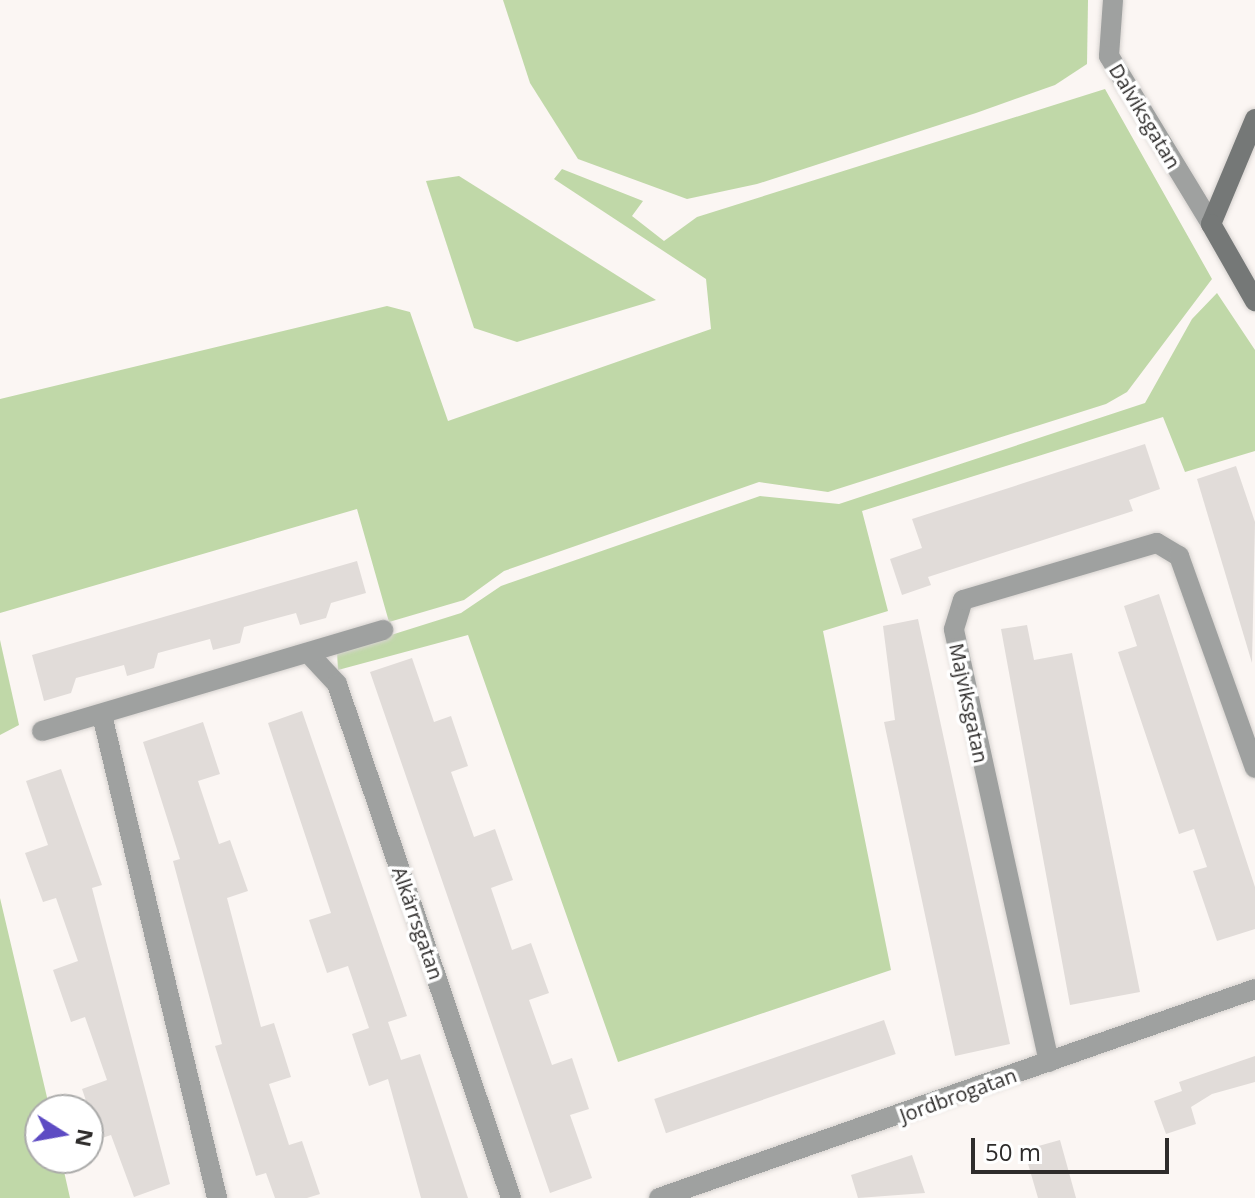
<!DOCTYPE html>
<html>
<head>
<meta charset="utf-8">
<style>
  body { margin:0 }
  #map { position:relative; width:1255px; height:1198px; overflow:hidden; background:#fbf6f3; font-family:"Open Sans",sans-serif }
  div>[style] { position:absolute }
  .green>* { inset:0; background:#c0d8a8 }
  .building>* { inset:0; background:#e1dcd9; transform-origin:0 0 }
  .roads { filter:drop-shadow(0 0 2px #d6d2cf) drop-shadow(0 0 2px #d6d2cf) }
  .street>* { height:20px; margin:-10px; padding:0 10px; transform-origin:10px; border-radius:10px; background:#9fa1a0 }
  .secondary>* { height:20px; margin:-10px; padding:0 10px; transform-origin:10px; border-radius:10px; background:#757877 }
  span { translate:-50% -50%; white-space:nowrap; text-align:center; line-height:1.15; -webkit-text-stroke:7px #fff; paint-order:stroke }
  .street-label { font-size:20px; color:#2e2c2b }
  .north { position:absolute; left:24px; top:1094px; width:80px; height:80px; box-sizing:border-box; background:#fff; border:2px solid #ababaa; border-radius:50%; rotate:101deg; font-size:22px; font-weight:700; line-height:32px; text-align:center; color:#2e2c2b }
  .north::after { content:''; display:block; margin:auto; width:28px; height:36px; background:#5d4bc3; clip-path:polygon(50% 0,100% 100%,50% 72%,0 100%) }
  .scale { position:absolute; left:971px; top:1138px; width:198px; height:36px; box-sizing:border-box; border:4px solid #2e2c2b; border-top:0; padding-left:10px; font-size:24px; line-height:28px; white-space:nowrap; color:#2e2c2b; -webkit-text-stroke:6px #fff; paint-order:stroke }
</style>
</head>
<body>
<div id="map">
  <div class="green">
    <div style="clip-path:polygon(503px 0,1088px 0,1087px 64px,1055px 85px,976px 113px,757px 184px,687px 199px,578px 159px,530px 83px)"></div>
    <div style="clip-path:polygon(1105px 89px,1212px 279px,1127px 392px,1106px 404px,828px 492px,759px 482px,504px 571px,464px 600px,389px 622px,357px 509px,0 613px,0 399px,387px 306px,410px 312px,448px 421px,711px 329px,706px 279px,554px 179px,562px 169px,643px 201px,632px 216px,664px 241px,697px 217px)"></div>
    <div style="clip-path:polygon(459px 176px,656px 300px,517px 342px,474px 328px,426px 181px)"></div>
    <div style="clip-path:polygon(1217px 293px,1255px 350px,1255px 451px,1185px 472px,1163px 417px,862px 511px,888px 611px,823px 631px,891px 970px,618px 1062px,468px 635px,338px 670px,337px 652px,461px 613px,501px 586px,760px 496px,839px 504px,1145px 403px,1192px 319px)"></div>
    <div style="clip-path:polygon(0 640px,19px 725px,0 735px)"></div>
    <div style="clip-path:polygon(0 898px,50px 1110px,40px 1110px,40px 1158px,61px 1158px,70px 1198px,0 1198px)"></div>
  </div>
  <div class="building">
    <div style="clip-path:polygon(1145px 444px,1160px 489px,1129px 500px,1133px 511px,928px 577px,931px 585px,902px 595px,890px 559px,922px 548px,912px 519px)"></div>
    <div style="clip-path:polygon(1236px 466px,1255px 522px,1252px 663px,1197px 479px)"></div>
    <div style="clip-path:polygon(357px 561px,366px 593px,331px 603px,326px 618px,300px 625px,296px 613px,244px 627px,240px 643px,213px 650px,210px 639px,158px 653px,154px 668px,127px 676px,124px 665px,76px 678px,71px 693px,44px 701px,32px 655px)"></div>
    <div style="clip-path:polygon(1159px 594px,1255px 887px,1255px 929px,1217px 941px,1193px 871px,1207px 867px,1194px 829px,1179px 834px,1118px 652px,1137px 646px,1124px 606px)"></div>
    <div style="clip-path:polygon(918px 619px,1010px 1044px,955px 1056px,884px 722px,895px 720px,883px 626px)"></div>
    <div style="clip-path:polygon(1027px 625px,1034px 660px,1072px 653px,1140px 992px,1070px 1005px,1001px 629px)"></div>
    <div style="clip-path:polygon(412px 658px,434px 722px,451px 716px,468px 766px,451px 772px,474px 837px,495px 829px,513px 880px,491px 888px,512px 950px,531px 943px,549px 993px,529px 1000px,552px 1065px,572px 1058px,589px 1109px,570px 1115px,592px 1178px,550px 1193px,370px 672px)"></div>
    <div style="clip-path:polygon(302px 711px,407px 1016px,388px 1022px,401px 1060px,420px 1054px,468px 1198px,421px 1198px,388px 1079px,369px 1086px,352px 1034px,369px 1028px,348px 966px,327px 973px,309px 920px,331px 913px,268px 723px)"></div>
    <div style="clip-path:polygon(203px 722px,220px 774px,198px 781px,219px 844px,230px 840px,248px 891px,227px 898px,261px 1027px,274px 1023px,291px 1077px,269px 1084px,289px 1145px,302px 1141px,320px 1194px,307px 1198px,275px 1198px,266px 1173px,256px 1176px,215px 1046px,222px 1044px,173px 861px,180px 859px,143px 742px)"></div>
    <div style="clip-path:polygon(61px 769px,102px 885px,92px 888px,170px 1184px,134px 1197px,111px 1135px,99px 1139px,82px 1089px,107px 1080px,85px 1017px,71px 1022px,53px 970px,78px 961px,56px 898px,43px 902px,25px 853px,48px 845px,26px 781px)"></div>
    <div style="left:884px;top:1020px;width:36px;height:243px;rotate:71deg"></div>
    <div style="clip-path:polygon(1255px 1056px,1255px 1082px,1212px 1094px,1191px 1107px,1196px 1124px,1166px 1134px,1154px 1101px,1182px 1091px,1179px 1082px)"></div>
    <div style="clip-path:polygon(1060px 1140px,1076px 1198px,1038px 1198px,1024px 1150px)"></div>
    <div style="clip-path:polygon(912px 1155px,925px 1193px,858px 1198px,851px 1175px)"></div>
  </div>
  <div class="roads">
    <div class="street">
      <div style="left:1113px;top:0;width:56px;rotate:94.1deg"></div>
      <div style="left:1109px;top:56px;width:197px;rotate:58.7deg"></div>
      <div style="left:311px;top:656px;width:38px;rotate:47deg"></div>
      <div style="left:337px;top:684px;width:543px;rotate:71.3deg"></div>
      <div style="left:102px;top:715px;width:497px;rotate:76.6deg"></div>
      <div style="left:42px;top:731px;width:356px;rotate:-16.5deg"></div>
      <div style="left:1049px;top:1062px;width:443px;rotate:-102.4deg"></div>
      <div style="left:954px;top:629px;width:30px;rotate:-73deg"></div>
      <div style="left:963px;top:600px;width:202px;rotate:-16.4deg"></div>
      <div style="left:1157px;top:543px;width:26px;rotate:31deg"></div>
      <div style="left:1179px;top:556px;width:225px;rotate:70.3deg"></div>
      <div style="left:659px;top:1198px;width:632px;rotate:-19.32deg"></div>
    </div>
    <div class="secondary">
      <div style="left:1255px;top:119px;width:114px;rotate:112.7deg"></div>
      <div style="left:1211px;top:224px;width:89px;rotate:60.3deg"></div>
    </div>
  </div>
  <div class="street-label">
    <span style="left:1145px;top:116px;rotate:59deg">Dalviksgatan</span>
    <span style="left:969px;top:703px;rotate:78deg">Majviksgatan</span>
    <span style="left:418px;top:923px;rotate:71deg">Alkärrsgatan</span>
    <span style="left:958px;top:1095px;rotate:-20deg">Jordbrogatan</span>
  </div>
  <div class="north">N</div>
  <div class="scale">50 m</div>
</div>
</body>
</html>
